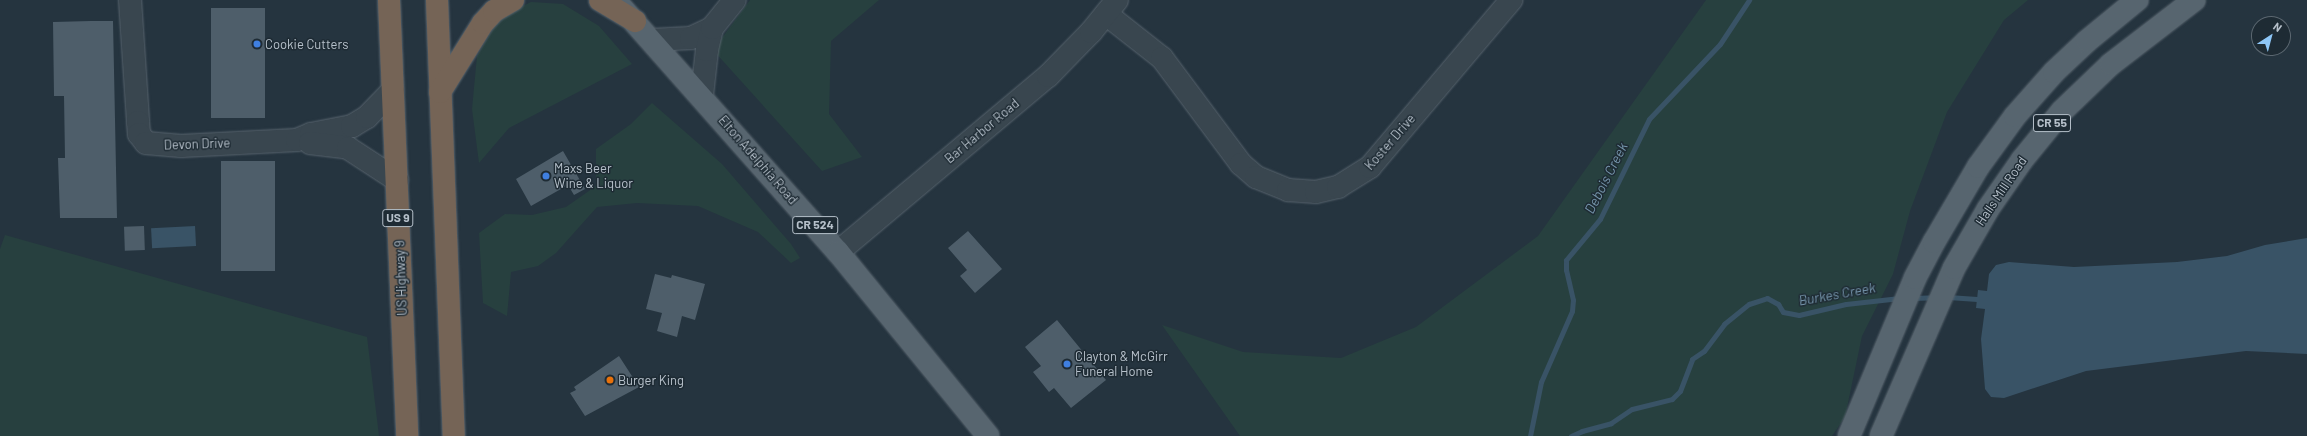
<!DOCTYPE html>
<html>
<head>
<meta charset="utf-8">
<style>
  body { margin:0 }
  #map { position:relative; width:2307px; height:436px; overflow:hidden; background:#25343f; font-family:Barlow,sans-serif }
  div>[style] { position:absolute }
  .green>* { inset:0; background:#27403f }
  .water>* { inset:0; background:#395366; transform-origin:0 0 }
  .stream>* { height:5px; margin:-2.5px; padding:0 2.5px; transform-origin:2.5px; border-radius:2.5px; background:#395366 }
  .building>* { inset:0; background:#4e5e6a; transform-origin:0 0 }
  .roads { filter:drop-shadow(0 0 1px #57636d) drop-shadow(0 0 1px #57636d) }
  .minor>* { height:22px; margin:-11px; padding:0 11px; transform-origin:11px; border-radius:11px; background:#39464f }
  .major>* { height:22px; margin:-11px; padding:0 11px; transform-origin:11px; border-radius:11px; background:#57656f }
  .highway>* { height:22px; margin:-11px; padding:0 11px; transform-origin:11px; border-radius:11px; background:#756456 }
  .dots>* { width:11px; height:11px; translate:-50% -50%; box-sizing:border-box; border:2px solid #1e2b34; border-radius:50% }
  span { translate:-50% -50%; white-space:nowrap; text-align:center; line-height:1.15; -webkit-text-stroke:3px #1e2b34; paint-order:stroke }
  .shield-label span { padding:1px 3px; background:#1e2b34; border:1px solid; border-radius:3px; -webkit-text-stroke-width:0 }
  .shield-label { font-size:12px; color:#b6c0ca; font-weight:700 }
  .poi-label { font-size:13px; color:#b6c0ca }
  .left { translate:0 -50%; text-align:left }
  .street-label { font-size:13px; color:#b6c0ca }
  .water-label { font-size:14px; color:#7696ac; font-style:italic }
  .north { position:absolute; left:2251px; top:16px; width:40px; height:40px; box-sizing:border-box; background:#1e2b34; border:1px solid #5b6770; border-radius:50%; rotate:36deg; font-size:11px; font-weight:700; line-height:16px; text-align:center; color:#b6c0ca }
  .north::after { content:''; display:block; margin:auto; width:14px; height:18px; background:#8dc6f7; clip-path:polygon(50% 0,100% 100%,50% 72%,0 100%) }
</style>
</head>
<body>
<div id="map">
  <div class="green">
    <div style="clip-path:polygon(750px 0,879px 0,831px 41px,829px 114px,862px 157px,822px 171px,713px 50px)"></div>
    <div style="clip-path:polygon(1706px 0,2028px 0,2004px 20px,1947px 112px,1910px 211px,1893px 274px,1862px 336px,1845px 417px,1832px 436px,1240px 436px,1162px 325px,1243px 352px,1341px 358px,1416px 327px,1538px 236px)"></div>
    <div style="clip-path:polygon(531px 2px,563px 4px,599px 26px,632px 64px,509px 128px,479px 163px,472px 109px,477px 56px,499px 18px)"></div>
    <div style="clip-path:polygon(652px 103px,722px 164px,791px 244px,800px 258px,791px 263px,758px 232px,698px 206px,637px 203px,597px 207px,556px 253px,538px 266px,511px 272px,507px 316px,483px 303px,479px 233px,505px 214px,532px 215px,566px 207px,596px 186px,596px 149px,631px 124px)"></div>
    <div style="clip-path:polygon(5px 235px,367px 337px,379px 436px,0 436px,0 249px)"></div>
  </div>
  <div class="water">
    <div style="left:195px;top:226px;width:20px;height:44px;rotate:87deg"></div>
    <div style="clip-path:polygon(2307px 238px,2307px 354px,2246px 351px,2086px 371px,2004px 398px,1991px 397px,1985px 389px,1981px 339px,1985px 309px,1976px 308px,1978px 290px,1987px 291px,1989px 274px,1996px 265px,2009px 262px,2074px 267px,2177px 262px,2227px 256px,2265px 245px)"></div>
  </div>
  <div class="stream">
    <div style="left:1948px;top:297px;width:29px;rotate:4deg"></div>
    <div style="left:1912px;top:298px;width:24px;rotate:-2deg"></div>
    <div style="left:1530px;top:436px;width:55px;rotate:-78.5deg"></div>
    <div style="left:1541px;top:382px;width:77px;rotate:-66.4deg"></div>
    <div style="left:1572px;top:311px;width:11px;rotate:-85deg"></div>
    <div style="left:1573px;top:300px;width:31px;rotate:-103deg"></div>
    <div style="left:1566px;top:270px;width:10px;rotate:-90deg"></div>
    <div style="left:1566px;top:260px;width:53px;rotate:-50.3deg"></div>
    <div style="left:1600px;top:219px;width:111px;rotate:-63.9deg"></div>
    <div style="left:1649px;top:119px;width:103px;rotate:-46.6deg"></div>
    <div style="left:1720px;top:44px;width:53px;rotate:-56.6deg"></div>
    <div style="left:1571px;top:436px;width:12px;rotate:-24deg"></div>
    <div style="left:1582px;top:431px;width:30px;rotate:-15deg"></div>
    <div style="left:1611px;top:423px;width:25px;rotate:-34deg"></div>
    <div style="left:1632px;top:409px;width:41px;rotate:-14deg"></div>
    <div style="left:1672px;top:399px;width:11px;rotate:-45deg"></div>
    <div style="left:1680px;top:391px;width:34px;rotate:-69deg"></div>
    <div style="left:1692px;top:359px;width:14px;rotate:-34deg"></div>
    <div style="left:1704px;top:351px;width:34px;rotate:-53deg"></div>
    <div style="left:1724px;top:324px;width:32px;rotate:-39deg"></div>
    <div style="left:1749px;top:304px;width:19px;rotate:-18deg"></div>
    <div style="left:1767px;top:298px;width:13px;rotate:29deg"></div>
    <div style="left:1778px;top:304px;width:9px;rotate:58deg"></div>
    <div style="left:1783px;top:312px;width:16px;rotate:11deg"></div>
    <div style="left:1799px;top:315px;width:48px;rotate:-13.2deg"></div>
    <div style="left:1846px;top:304px;width:54px;rotate:-6.3deg"></div>
  </div>
  <div class="building">
    <div style="left:211px;top:8px;width:54px;height:110px"></div>
    <div style="clip-path:polygon(91px 21px,113px 21px,117px 218px,60px 218px,58px 158px,65px 158px,64px 96px,54px 96px,53px 22px)"></div>
    <div style="clip-path:polygon(563px 151px,585px 189px,574px 195px,568px 185px,531px 206px,516px 179px)"></div>
    <div style="left:221px;top:161px;width:54px;height:110px"></div>
    <div style="left:144px;top:226px;width:24px;height:20px;rotate:88deg"></div>
    <div style="clip-path:polygon(968px 231px,1002px 269px,975px 293px,960px 276px,967px 270px,948px 248px)"></div>
    <div style="clip-path:polygon(655px 274px,671px 278px,672px 275px,705px 284px,695px 320px,682px 316px,677px 337px,657px 331px,662px 313px,646px 309px)"></div>
    <div style="clip-path:polygon(1057px 320px,1106px 380px,1071px 408px,1054px 388px,1049px 392px,1033px 372px,1041px 366px,1025px 347px)"></div>
    <div style="clip-path:polygon(619px 356px,639px 387px,585px 416px,570px 393px,576px 390px,574px 387px)"></div>
  </div>
  <div class="roads">
    <div class="minor">
      <div style="left:130px;top:0;width:122px;rotate:86.2deg"></div>
      <div style="left:138px;top:122px;width:12px;rotate:85deg"></div>
      <div style="left:139px;top:134px;width:11px;rotate:52deg"></div>
      <div style="left:146px;top:143px;width:35px;rotate:5deg"></div>
      <div style="left:181px;top:146px;width:116px;rotate:-3deg"></div>
      <div style="left:297px;top:140px;width:15px;rotate:-23deg"></div>
      <div style="left:311px;top:134px;width:42px;rotate:-11deg"></div>
      <div style="left:352px;top:126px;width:17px;rotate:-31deg"></div>
      <div style="left:367px;top:117px;width:37px;rotate:-46deg"></div>
      <div style="left:1106px;top:14px;width:71px;rotate:38.2deg"></div>
      <div style="left:1162px;top:58px;width:132px;rotate:53.3deg"></div>
      <div style="left:1241px;top:164px;width:20px;rotate:41deg"></div>
      <div style="left:1256px;top:177px;width:35px;rotate:22deg"></div>
      <div style="left:1288px;top:190px;width:28px;rotate:4deg"></div>
      <div style="left:1316px;top:192px;width:23px;rotate:-13deg"></div>
      <div style="left:1338px;top:187px;width:38px;rotate:-32deg"></div>
      <div style="left:1370px;top:167px;width:219px;rotate:-49.8deg"></div>
      <div style="left:652px;top:40px;width:39px;rotate:-3deg"></div>
      <div style="left:691px;top:38px;width:23px;rotate:-25deg"></div>
      <div style="left:702px;top:95px;width:45px;rotate:-83.7deg"></div>
      <div style="left:707px;top:50px;width:23px;rotate:-77deg"></div>
      <div style="left:712px;top:28px;width:36px;rotate:-51deg"></div>
      <div style="left:310px;top:143px;width:38px;rotate:7deg"></div>
      <div style="left:348px;top:148px;width:59px;rotate:33.1deg"></div>
      <div style="left:838px;top:252px;width:274px;rotate:-40deg"></div>
      <div style="left:1048px;top:76px;width:62px;rotate:-45.7deg"></div>
      <div style="left:1091px;top:32px;width:41px;rotate:-50.9deg"></div>
    </div>
    <div class="major">
      <div style="left:621px;top:7px;width:327px;rotate:48.5deg"></div>
      <div style="left:838px;top:252px;width:237px;rotate:50.8deg"></div>
      <div style="left:1849px;top:436px;width:171px;rotate:-67.3deg"></div>
      <div style="left:1915px;top:278px;width:41px;rotate:-62.2deg"></div>
      <div style="left:1934px;top:242px;width:87px;rotate:-59.6deg"></div>
      <div style="left:1978px;top:167px;width:63px;rotate:-54deg"></div>
      <div style="left:2015px;top:116px;width:59px;rotate:-48.4deg"></div>
      <div style="left:2054px;top:72px;width:45px;rotate:-43.2deg"></div>
      <div style="left:2087px;top:41px;width:65px;rotate:-39.4deg"></div>
      <div style="left:1881px;top:436px;width:183px;rotate:-66.5deg"></div>
      <div style="left:1954px;top:268px;width:68px;rotate:-60deg"></div>
      <div style="left:1988px;top:209px;width:60px;rotate:-55.2deg"></div>
      <div style="left:2022px;top:160px;width:63px;rotate:-50.8deg"></div>
      <div style="left:2062px;top:111px;width:68px;rotate:-43.8deg"></div>
      <div style="left:2111px;top:64px;width:105px;rotate:-37.6deg"></div>
    </div>
    <div class="highway">
      <div style="left:389px;top:0;width:436px;rotate:87.6deg"></div>
      <div style="left:437px;top:0;width:436px;rotate:87.8deg"></div>
      <div style="left:600px;top:0;width:41px;rotate:31deg"></div>
      <div style="left:440px;top:92px;width:81px;rotate:-58.1deg"></div>
      <div style="left:483px;top:23px;width:16px;rotate:-47deg"></div>
      <div style="left:494px;top:11px;width:22px;rotate:-30deg"></div>
    </div>
  </div>
  <div class="dots">
    <div style="left:257px;top:44px;background:#3f7fe0"></div>
    <div style="left:546px;top:176px;background:#3f7fe0"></div>
    <div style="left:1067px;top:364px;background:#3f7fe0"></div>
    <div style="left:610px;top:380px;background:#e8710a"></div>
  </div>
  <div class="shield-label">
    <span style="left:2052px;top:123px">CR 55</span>
    <span style="left:398px;top:218px">US 9</span>
    <span style="left:815px;top:225px">CR 524</span>
  </div>
  <div class="poi-label">
    <span class="left" style="left:265px;top:44px">Cookie Cutters</span>
    <span class="left" style="left:554px;top:176px">Maxs Beer<br>Wine &amp; Liquor</span>
    <span class="left" style="left:1075px;top:364px">Clayton &amp; McGirr<br>Funeral Home</span>
    <span class="left" style="left:618px;top:380px">Burger King</span>
  </div>
  <div class="street-label">
    <span style="left:982px;top:131px;rotate:-40deg">Bar Harbor Road</span>
    <span style="left:1390px;top:142px;rotate:-49deg">Koster Drive</span>
    <span style="left:197px;top:144px;rotate:-2deg">Devon Drive</span>
    <span style="left:758px;top:160px;rotate:49deg">Elton Adelphia Road</span>
    <span style="left:2001px;top:191px;rotate:-56deg">Halls Mill Road</span>
    <span style="left:401px;top:278px;rotate:-92deg">US Highway 9</span>
  </div>
  <div class="water-label">
    <span style="left:1606px;top:178px;rotate:-63deg">Debois Creek</span>
    <span style="left:1837px;top:294px;rotate:-10deg">Burkes Creek</span>
  </div>
  <div class="north">N</div>
</div>
</body>
</html>
